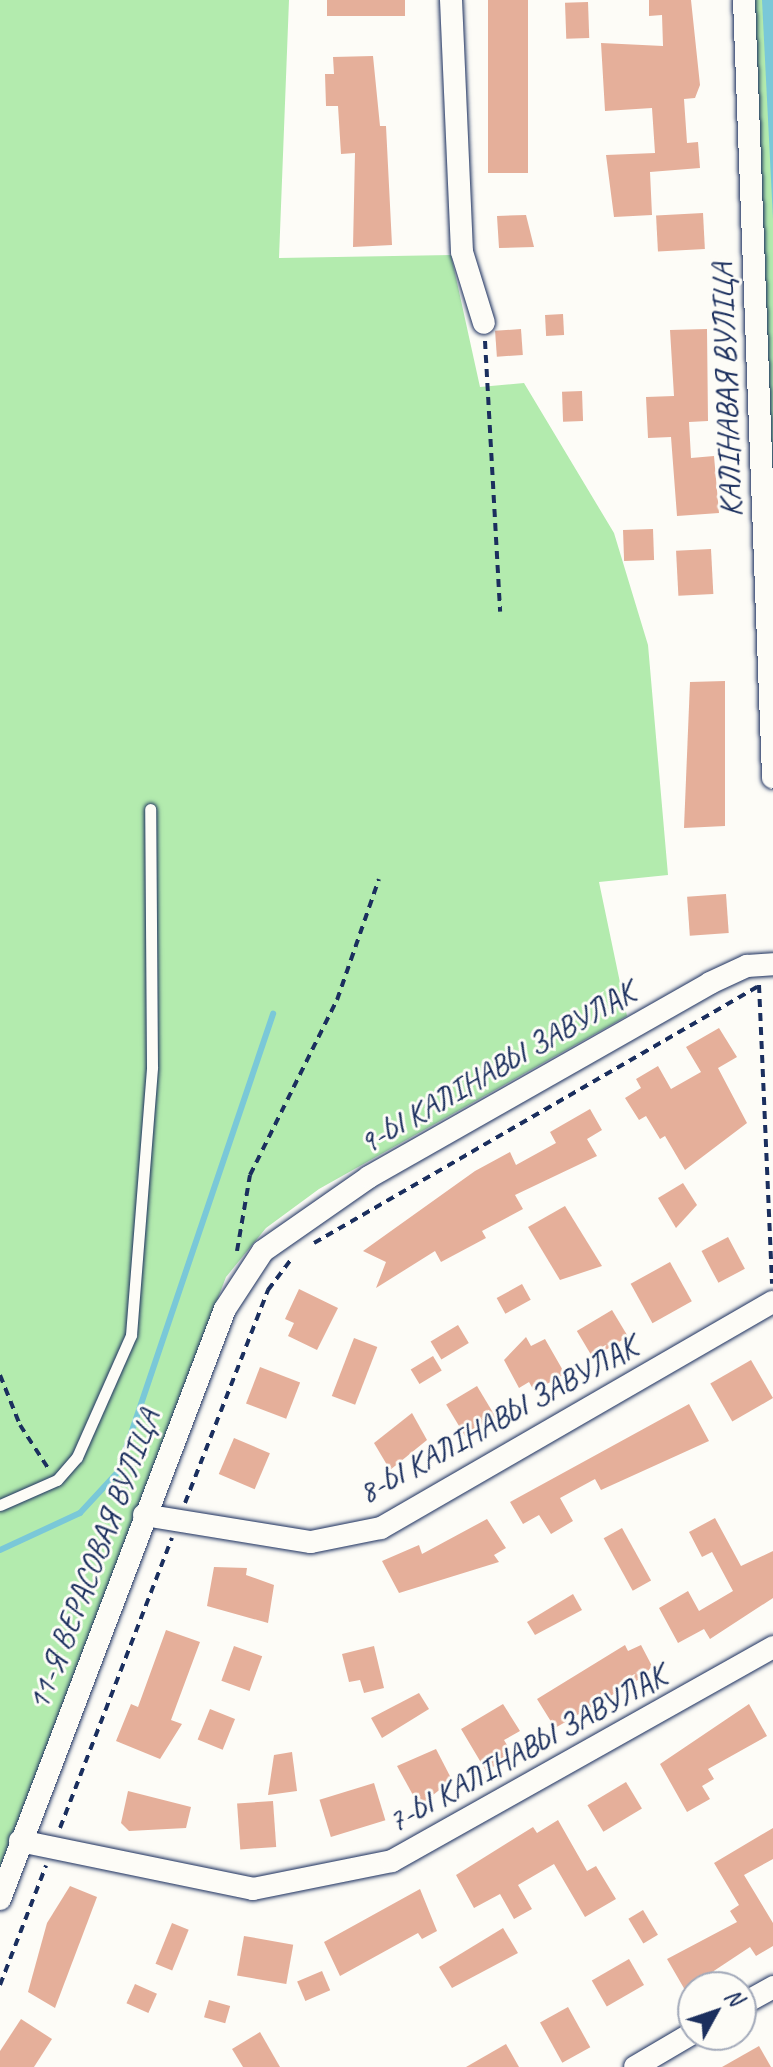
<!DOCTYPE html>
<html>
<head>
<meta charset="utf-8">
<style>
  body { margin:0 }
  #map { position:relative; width:773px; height:2067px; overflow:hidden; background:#fdfcf7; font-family:Caveat,sans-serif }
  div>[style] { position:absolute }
  .green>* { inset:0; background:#b3ebae }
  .water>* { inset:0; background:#7ac8d8 }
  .stream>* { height:6px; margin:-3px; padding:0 3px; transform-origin:3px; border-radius:3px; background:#7ac8d8 }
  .building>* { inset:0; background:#e5af9a; transform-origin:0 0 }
  .path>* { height:4px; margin-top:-2px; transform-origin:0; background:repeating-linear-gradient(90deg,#1b2f5e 0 8px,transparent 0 14px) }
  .roads { filter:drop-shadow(0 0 2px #1b2f5e) drop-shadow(0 0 2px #1b2f5e) }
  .service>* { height:11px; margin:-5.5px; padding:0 5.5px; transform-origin:5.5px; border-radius:5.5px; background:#fdfcf7 }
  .minor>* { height:22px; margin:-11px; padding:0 11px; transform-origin:11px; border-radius:11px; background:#fdfcf7 }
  span { translate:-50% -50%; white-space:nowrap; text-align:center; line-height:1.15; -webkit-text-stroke:6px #fdfcf7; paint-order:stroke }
  .street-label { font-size:32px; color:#1b2f5e }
  .north { position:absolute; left:677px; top:1971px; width:80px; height:80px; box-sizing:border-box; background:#fdfcf7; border:2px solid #a3aaba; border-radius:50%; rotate:50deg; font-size:22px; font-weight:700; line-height:32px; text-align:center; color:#1b2f5e }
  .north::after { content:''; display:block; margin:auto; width:28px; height:36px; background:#1b2f5e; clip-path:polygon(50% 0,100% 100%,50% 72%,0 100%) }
</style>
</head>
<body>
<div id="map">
  <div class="green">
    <div style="clip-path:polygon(0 0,289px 0,279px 258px,451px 255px,480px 387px,524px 383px,614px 533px,648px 645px,668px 875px,599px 882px,627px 1016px,319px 1189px,266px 1228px,226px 1277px,0 1868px)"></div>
    <div style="clip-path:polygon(749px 0,773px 0,773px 560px)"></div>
  </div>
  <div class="water">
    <div style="clip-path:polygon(762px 0,773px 0,773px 219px)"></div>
  </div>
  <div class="stream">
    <div style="left:0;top:1550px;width:88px;rotate:-24.8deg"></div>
    <div style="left:80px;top:1513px;width:56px;rotate:-47.2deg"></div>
    <div style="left:118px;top:1472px;width:484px;rotate:-71.3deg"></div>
  </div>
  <div class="building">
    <div style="left:327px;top:0;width:78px;height:16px"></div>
    <div style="left:488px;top:0;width:40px;height:173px"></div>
    <div style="clip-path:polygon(649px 0,691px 0,700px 85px,695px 98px,684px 99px,687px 143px,698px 142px,700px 168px,650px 172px,652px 215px,614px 217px,606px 155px,655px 153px,652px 108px,605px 111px,601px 43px,663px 46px,662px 15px,649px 16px)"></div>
    <div style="left:588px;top:2px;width:36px;height:23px;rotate:88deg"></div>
    <div style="clip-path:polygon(373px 56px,380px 126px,386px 126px,392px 245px,353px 247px,355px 153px,341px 154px,338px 106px,326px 106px,325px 74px,334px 74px,333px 57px)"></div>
    <div style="left:703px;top:213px;width:36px;height:47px;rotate:87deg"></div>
    <div style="clip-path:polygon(526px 215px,534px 247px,499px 248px,497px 216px)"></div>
    <div style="left:563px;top:314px;width:21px;height:18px;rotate:87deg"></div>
    <div style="left:521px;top:329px;width:26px;height:26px;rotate:86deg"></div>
    <div style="clip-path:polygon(707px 329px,708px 421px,689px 422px,691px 458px,714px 456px,719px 513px,677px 516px,671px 437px,648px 438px,646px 397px,674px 396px,670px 330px)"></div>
    <div style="left:582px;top:391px;width:30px;height:20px;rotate:88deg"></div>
    <div style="left:653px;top:529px;width:31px;height:30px;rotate:88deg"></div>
    <div style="left:711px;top:549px;width:45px;height:35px;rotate:87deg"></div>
    <div style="clip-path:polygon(725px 681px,725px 826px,684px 828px,690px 682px)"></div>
    <div style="left:726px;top:894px;width:39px;height:39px;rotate:86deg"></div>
    <div style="clip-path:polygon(719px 1028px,737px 1057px,718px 1068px,747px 1123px,685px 1170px,665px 1136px,660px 1139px,646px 1116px,639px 1120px,625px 1098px,641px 1088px,636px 1079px,658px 1066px,671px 1089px,701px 1072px,686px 1047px)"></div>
    <div style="clip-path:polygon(590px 1109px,602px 1130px,587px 1139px,597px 1156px,515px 1195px,523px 1209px,482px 1231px,486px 1238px,441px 1262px,435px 1251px,376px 1288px,386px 1262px,363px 1251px,475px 1171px,510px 1152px,516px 1165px,556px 1143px,550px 1132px)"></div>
    <div style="clip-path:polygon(683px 1183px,697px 1205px,676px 1228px,658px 1198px)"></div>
    <div style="clip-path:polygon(565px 1206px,602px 1266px,560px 1280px,528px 1227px)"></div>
    <div style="left:728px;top:1237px;width:36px;height:30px;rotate:62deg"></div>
    <div style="left:670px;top:1262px;width:45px;height:45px;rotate:61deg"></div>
    <div style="left:522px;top:1284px;width:18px;height:29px;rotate:61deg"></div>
    <div style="clip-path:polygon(299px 1289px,338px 1308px,317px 1350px,288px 1336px,294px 1323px,285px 1319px)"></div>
    <div style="left:612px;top:1310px;width:31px;height:41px;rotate:59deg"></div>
    <div style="left:458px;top:1325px;width:21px;height:32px;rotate:59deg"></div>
    <div style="clip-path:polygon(526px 1337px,531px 1346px,545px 1339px,565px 1374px,534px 1391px,529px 1382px,519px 1388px,504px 1360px)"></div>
    <div style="left:354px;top:1338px;width:25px;height:62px;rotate:21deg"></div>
    <div style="left:433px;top:1356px;width:17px;height:26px;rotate:59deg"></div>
    <div style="left:751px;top:1360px;width:44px;height:47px;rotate:60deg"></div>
    <div style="left:260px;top:1367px;width:43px;height:39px;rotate:21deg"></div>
    <div style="left:477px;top:1386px;width:37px;height:36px;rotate:59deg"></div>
    <div style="clip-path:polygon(689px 1404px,709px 1441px,601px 1490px,595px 1479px,560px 1498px,573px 1521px,551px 1534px,539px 1515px,523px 1524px,510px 1502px)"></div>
    <div style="clip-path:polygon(412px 1413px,427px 1440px,390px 1470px,374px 1443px)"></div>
    <div style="left:234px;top:1438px;width:39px;height:39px;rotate:23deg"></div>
    <div style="clip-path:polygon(715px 1518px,741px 1566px,773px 1551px,773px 1598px,710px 1639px,704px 1629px,678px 1643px,659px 1608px,688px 1591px,699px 1611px,733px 1591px,712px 1552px,702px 1557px,689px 1532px)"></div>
    <div style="clip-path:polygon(487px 1519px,506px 1548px,494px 1555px,499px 1562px,399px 1593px,382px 1561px,419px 1545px,422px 1554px)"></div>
    <div style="left:622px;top:1528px;width:60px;height:21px;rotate:61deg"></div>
    <div style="clip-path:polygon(214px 1567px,247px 1568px,246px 1575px,274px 1585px,268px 1623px,207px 1606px)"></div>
    <div style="clip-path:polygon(573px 1594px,582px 1610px,535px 1635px,527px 1622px)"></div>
    <div style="clip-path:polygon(166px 1630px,200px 1642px,171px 1720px,182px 1724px,160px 1759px,116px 1741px,131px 1704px,138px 1707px)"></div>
    <div style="clip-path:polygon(625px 1645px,628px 1651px,641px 1645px,652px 1666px,643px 1677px,555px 1728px,537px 1699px)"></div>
    <div style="left:234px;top:1646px;width:30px;height:37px;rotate:20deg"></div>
    <div style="clip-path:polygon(374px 1646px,384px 1688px,364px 1693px,360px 1680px,349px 1682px,342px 1654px)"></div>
    <div style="clip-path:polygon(419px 1693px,429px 1709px,382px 1738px,371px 1718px)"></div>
    <div style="clip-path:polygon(503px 1704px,520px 1731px,504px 1740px,513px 1755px,486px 1771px,461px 1729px)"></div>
    <div style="clip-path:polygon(749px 1704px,767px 1736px,708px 1769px,714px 1779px,702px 1786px,710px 1799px,687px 1812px,660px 1764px)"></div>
    <div style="left:210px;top:1709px;width:27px;height:33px;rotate:22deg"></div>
    <div style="clip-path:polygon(436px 1749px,452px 1780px,419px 1806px,397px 1766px)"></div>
    <div style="clip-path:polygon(292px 1752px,297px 1791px,268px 1795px,274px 1755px)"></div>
    <div style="left:626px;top:1782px;width:31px;height:45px;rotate:59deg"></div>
    <div style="left:374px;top:1783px;width:39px;height:57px;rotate:73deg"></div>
    <div style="clip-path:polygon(128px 1791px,191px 1807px,186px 1828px,129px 1831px,121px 1823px)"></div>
    <div style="left:273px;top:1801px;width:46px;height:36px;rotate:86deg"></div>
    <div style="clip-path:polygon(558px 1820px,587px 1871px,596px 1866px,616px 1899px,585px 1917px,554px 1864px,518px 1885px,532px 1909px,514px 1919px,500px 1894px,474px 1908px,456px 1875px,533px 1827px,537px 1833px)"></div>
    <div style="clip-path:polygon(773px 1828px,773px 1859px,744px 1875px,773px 1923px,773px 1946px,756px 1956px,750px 1947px,685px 1990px,667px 1959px,737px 1922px,730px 1911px,739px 1905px,714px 1863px)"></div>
    <div style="clip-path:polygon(70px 1886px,97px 1897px,55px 2008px,28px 1992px,47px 1923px)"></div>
    <div style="clip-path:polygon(420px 1889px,437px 1931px,422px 1939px,418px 1933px,340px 1976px,324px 1942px)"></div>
    <div style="left:643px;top:1910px;width:29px;height:17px;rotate:59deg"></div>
    <div style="left:172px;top:1923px;width:18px;height:44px;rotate:22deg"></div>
    <div style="clip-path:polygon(503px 1928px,518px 1953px,452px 1988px,439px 1967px)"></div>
    <div style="left:244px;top:1936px;width:50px;height:40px;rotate:10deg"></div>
    <div style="left:629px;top:1959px;width:30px;height:43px;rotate:60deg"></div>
    <div style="left:322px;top:1971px;width:21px;height:27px;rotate:67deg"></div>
    <div style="left:135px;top:1984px;width:24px;height:21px;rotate:24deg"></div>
    <div style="left:209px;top:2000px;width:22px;height:18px;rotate:16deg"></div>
    <div style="left:568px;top:2007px;width:46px;height:32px;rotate:61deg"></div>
    <div style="clip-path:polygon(21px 2019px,52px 2039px,34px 2067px,0 2067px,0 2051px)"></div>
    <div style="clip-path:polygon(260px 2032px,280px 2067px,243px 2067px,232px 2049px)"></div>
    <div style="clip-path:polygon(506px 2044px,519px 2067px,466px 2067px)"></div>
    <div style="clip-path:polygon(759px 2046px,771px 2067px,722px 2067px)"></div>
  </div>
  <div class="path">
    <div style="left:485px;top:341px;width:271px;rotate:86.8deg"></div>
    <div style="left:759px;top:985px;width:299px;rotate:87.5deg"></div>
    <div style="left:314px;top:1243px;width:512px;rotate:-30.02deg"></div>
    <div style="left:237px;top:1251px;width:77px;rotate:-80.3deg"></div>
    <div style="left:250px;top:1175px;width:195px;rotate:-63.6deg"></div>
    <div style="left:337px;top:1000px;width:128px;rotate:-70.9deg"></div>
    <div style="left:0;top:1375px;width:54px;rotate:68.2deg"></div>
    <div style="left:20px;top:1425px;width:51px;rotate:56.9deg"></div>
    <div style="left:185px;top:1503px;width:229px;rotate:-68.7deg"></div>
    <div style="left:268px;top:1290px;width:39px;rotate:-53deg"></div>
    <div style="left:60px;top:1828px;width:311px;rotate:-68.9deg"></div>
    <div style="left:0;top:1985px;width:128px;rotate:-68.9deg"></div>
  </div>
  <div class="roads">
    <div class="service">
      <div style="left:0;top:1505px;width:62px;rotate:-23.7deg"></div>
      <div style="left:57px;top:1480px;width:30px;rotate:-49deg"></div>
      <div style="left:77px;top:1457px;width:133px;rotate:-66.1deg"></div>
      <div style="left:131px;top:1335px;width:269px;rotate:-85.5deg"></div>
      <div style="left:152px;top:1067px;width:258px;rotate:-90.4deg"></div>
    </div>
    <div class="minor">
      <div style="left:451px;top:0;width:252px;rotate:87.5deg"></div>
      <div style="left:462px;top:252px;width:74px;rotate:72.8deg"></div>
      <div style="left:744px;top:0;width:778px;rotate:87.86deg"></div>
      <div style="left:144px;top:1515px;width:169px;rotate:9.2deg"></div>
      <div style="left:311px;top:1542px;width:71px;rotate:-11.3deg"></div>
      <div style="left:381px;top:1528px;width:452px;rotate:-30deg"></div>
      <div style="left:20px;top:1841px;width:238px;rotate:11.6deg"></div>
      <div style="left:253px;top:1889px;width:142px;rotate:-11.4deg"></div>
      <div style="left:392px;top:1861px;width:437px;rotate:-29.3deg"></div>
      <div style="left:0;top:1899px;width:631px;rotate:-69.13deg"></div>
      <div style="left:225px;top:1309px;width:69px;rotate:-56.8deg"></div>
      <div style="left:263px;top:1251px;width:129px;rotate:-34.9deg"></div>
      <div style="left:369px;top:1177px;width:392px;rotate:-29.6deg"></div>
      <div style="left:710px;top:983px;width:41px;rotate:-24.7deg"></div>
      <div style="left:747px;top:966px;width:26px;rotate:-4deg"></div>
      <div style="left:741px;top:2005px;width:37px;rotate:-29deg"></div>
      <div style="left:635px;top:2067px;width:67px;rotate:-30.4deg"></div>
    </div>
  </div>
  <div class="street-label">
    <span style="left:727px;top:390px;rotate:-92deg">КАЛІНАВАЯ ВУЛІЦА</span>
    <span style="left:497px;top:1068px;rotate:-30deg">9-Ы КАЛІНАВЫ ЗАВУЛАК</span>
    <span style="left:498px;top:1420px;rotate:-29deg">8-Ы КАЛІНАВЫ ЗАВУЛАК</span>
    <span style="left:94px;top:1560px;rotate:-69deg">11-Я ВЕРАСОВАЯ ВУЛІЦА</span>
    <span style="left:527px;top:1749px;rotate:-29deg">7-Ы КАЛІНАВЫ ЗАВУЛАК</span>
  </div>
  <div class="north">N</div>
</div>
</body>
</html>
